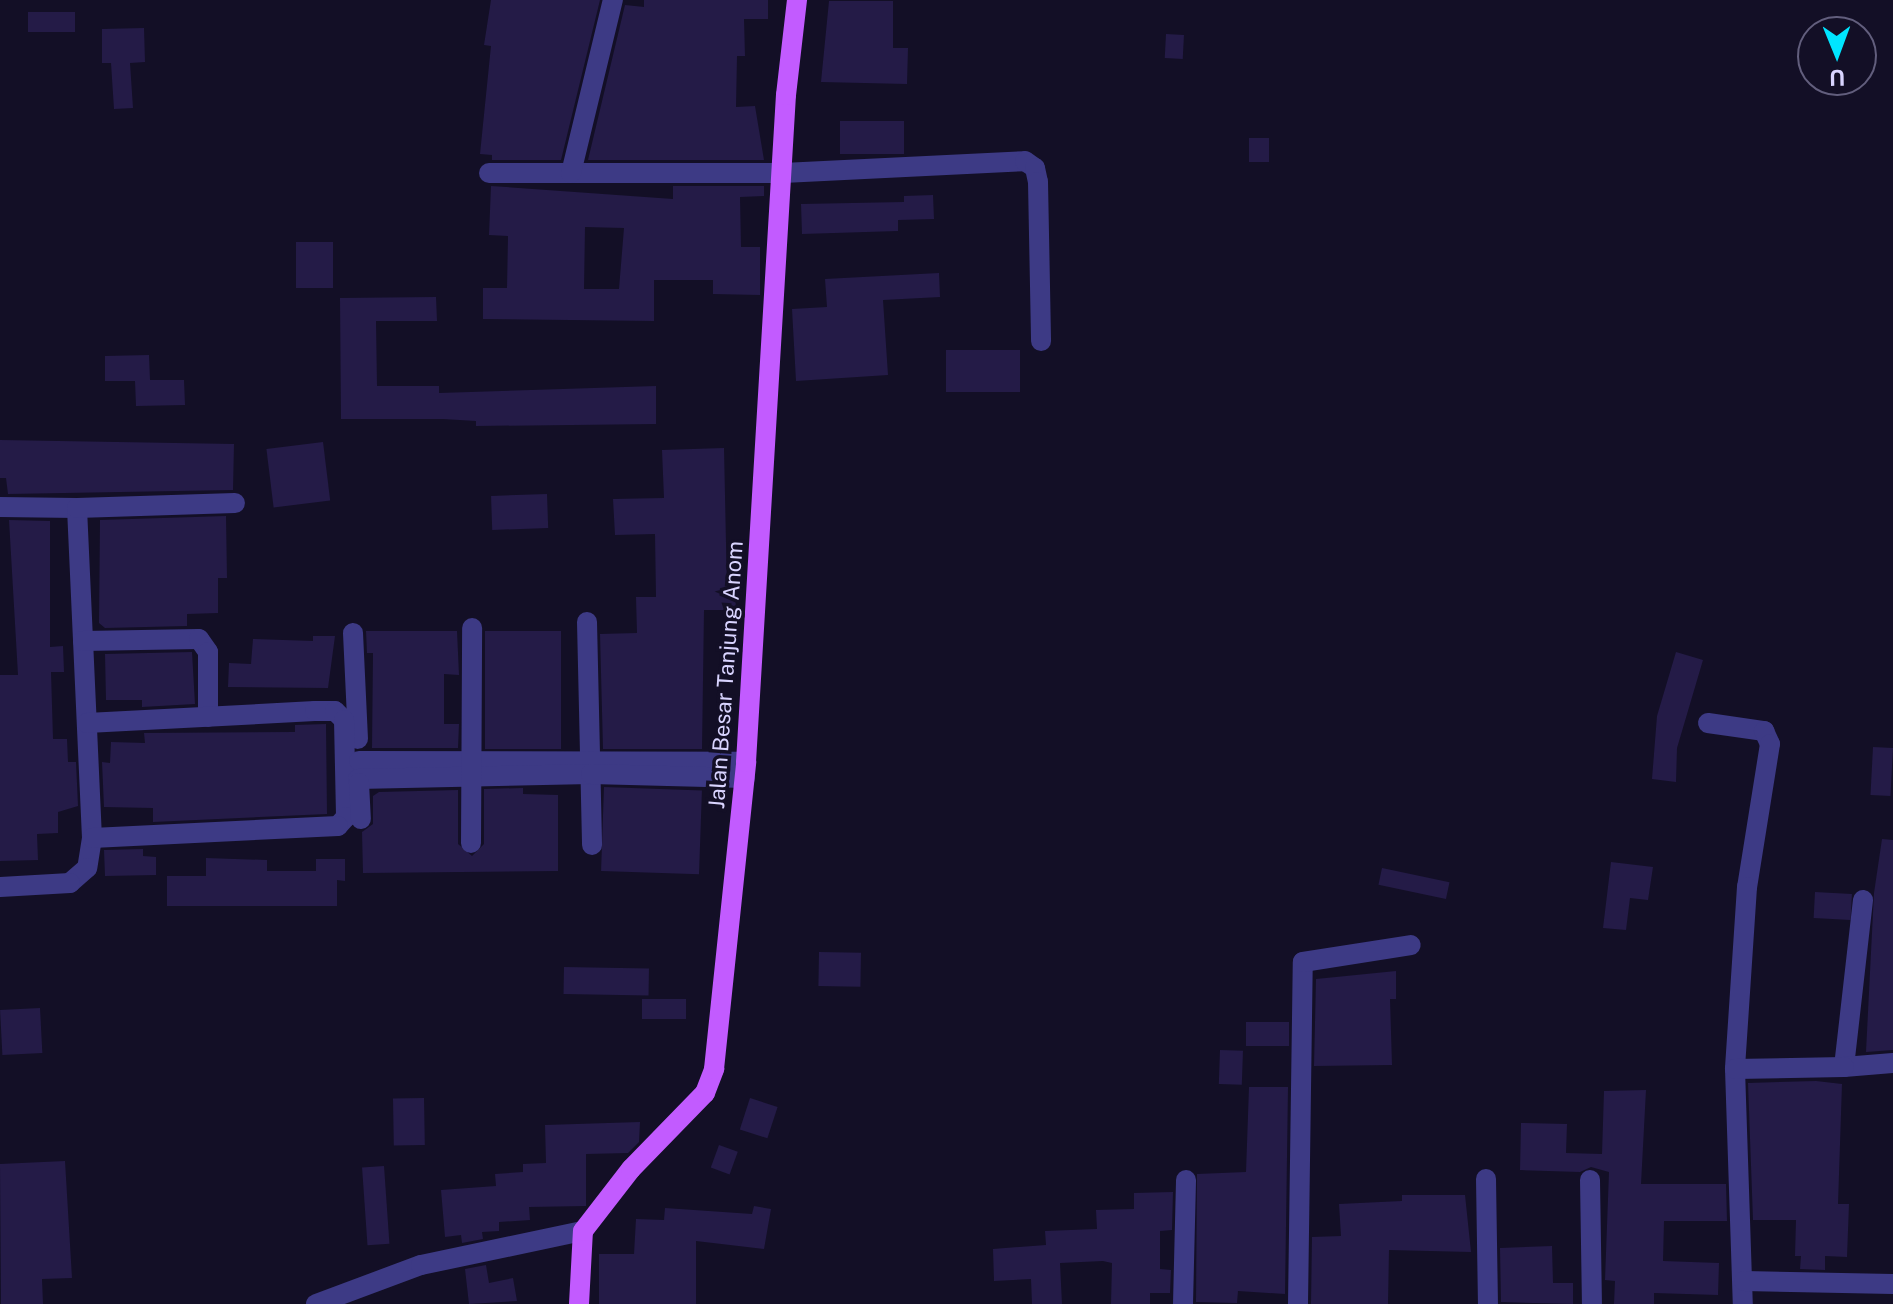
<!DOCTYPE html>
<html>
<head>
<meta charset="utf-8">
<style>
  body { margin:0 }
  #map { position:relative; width:1893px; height:1304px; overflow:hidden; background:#130f26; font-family:"Public Sans",sans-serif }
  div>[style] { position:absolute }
  .building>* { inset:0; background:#241b47; transform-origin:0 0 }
  .minor>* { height:20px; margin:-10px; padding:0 10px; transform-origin:10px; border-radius:10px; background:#3d3a85 }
  .major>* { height:20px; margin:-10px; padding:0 10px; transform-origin:10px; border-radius:10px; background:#c25bff }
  span { translate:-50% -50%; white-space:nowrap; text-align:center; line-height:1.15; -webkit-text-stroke:7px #130f26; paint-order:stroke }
  .street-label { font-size:22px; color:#d9d4ff }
  .north { position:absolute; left:1797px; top:16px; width:80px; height:80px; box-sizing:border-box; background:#130f26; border:2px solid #625e7d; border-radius:50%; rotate:179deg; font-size:22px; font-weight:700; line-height:32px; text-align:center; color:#d9d4ff }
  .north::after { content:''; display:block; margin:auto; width:28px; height:36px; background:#00e5ff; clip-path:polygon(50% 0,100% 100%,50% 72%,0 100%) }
</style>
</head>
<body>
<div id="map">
  <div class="building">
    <div style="clip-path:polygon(491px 0,600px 0,561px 160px,492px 160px,492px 155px,480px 154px,491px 46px,484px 45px)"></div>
    <div style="clip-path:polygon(644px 0,768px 0,768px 19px,744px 19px,745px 56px,737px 56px,736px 107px,755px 106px,764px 160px,588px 160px,625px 5px,644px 7px)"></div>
    <div style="clip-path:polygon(829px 1px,893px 1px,893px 48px,908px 48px,907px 84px,821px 82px)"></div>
    <div style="left:75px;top:12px;width:20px;height:47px;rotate:90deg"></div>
    <div style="clip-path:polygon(144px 28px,145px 62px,130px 63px,133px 108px,114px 109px,111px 63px,102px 63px,102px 29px)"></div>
    <div style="left:1166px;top:34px;width:18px;height:24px;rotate:3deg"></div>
    <div style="left:904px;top:121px;width:33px;height:64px;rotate:90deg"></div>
    <div style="left:1249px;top:138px;width:20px;height:24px"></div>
    <div style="clip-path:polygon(evenodd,491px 186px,673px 199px,673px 186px,764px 186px,764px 196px,740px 197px,741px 247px,760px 247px,760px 295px,713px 294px,713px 280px,654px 280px,654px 321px,483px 319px,483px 288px,507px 288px,508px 236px,489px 235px,491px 186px,585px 227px,624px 228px,619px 289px,584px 289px,585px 227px)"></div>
    <div style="clip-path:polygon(933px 195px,934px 219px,898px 220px,898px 231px,802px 234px,801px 204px,904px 202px,904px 196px)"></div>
    <div style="left:333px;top:242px;width:46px;height:37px;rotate:90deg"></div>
    <div style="clip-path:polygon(939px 273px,940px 297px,883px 300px,888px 375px,796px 381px,792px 309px,827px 307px,825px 279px)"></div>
    <div style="clip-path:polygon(436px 297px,437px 321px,376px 321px,377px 386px,439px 386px,439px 393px,656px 386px,656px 424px,476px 426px,476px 421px,443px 419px,341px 419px,340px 298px)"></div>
    <div style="left:1020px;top:350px;width:42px;height:74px;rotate:90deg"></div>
    <div style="clip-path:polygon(149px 355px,150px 380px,184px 380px,185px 405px,136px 406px,135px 381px,105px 381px,105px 356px)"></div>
    <div style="clip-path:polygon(0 440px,234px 444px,233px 490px,8px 494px,6px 478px,0 478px)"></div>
    <div style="left:323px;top:442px;width:59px;height:57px;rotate:83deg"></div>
    <div style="clip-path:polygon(724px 448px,727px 591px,735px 591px,736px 610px,704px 610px,702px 749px,603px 749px,600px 634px,637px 633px,636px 597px,656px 597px,655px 534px,615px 535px,613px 499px,664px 498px,662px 450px)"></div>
    <div style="left:547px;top:494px;width:34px;height:56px;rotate:88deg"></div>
    <div style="clip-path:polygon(226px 516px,227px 578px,218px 578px,218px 613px,187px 614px,187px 626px,105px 628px,99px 623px,100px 520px)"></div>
    <div style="clip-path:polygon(9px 520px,50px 521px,50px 647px,63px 646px,64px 672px,51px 672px,53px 739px,67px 739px,68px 762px,76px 762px,78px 806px,58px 812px,58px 833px,37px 834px,38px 860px,0 861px,0 675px,18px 675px)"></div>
    <div style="clip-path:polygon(366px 631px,457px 631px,459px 675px,444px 674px,444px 724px,459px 724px,458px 748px,372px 748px,373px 653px,367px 653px)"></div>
    <div style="left:561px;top:631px;width:118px;height:76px;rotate:90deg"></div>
    <div style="clip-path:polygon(313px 636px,335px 636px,328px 688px,228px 687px,229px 663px,251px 664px,253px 639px,313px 641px)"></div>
    <div style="clip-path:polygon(192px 652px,195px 704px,142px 707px,142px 700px,106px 700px,105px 654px)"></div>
    <div style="clip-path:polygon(1676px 652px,1703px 660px,1677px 748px,1676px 782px,1652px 779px,1657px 716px)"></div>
    <div style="clip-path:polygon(326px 724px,327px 814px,153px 822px,153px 808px,104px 807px,102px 762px,110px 763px,111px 742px,145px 743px,144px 733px,295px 732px,295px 725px)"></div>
    <div style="left:1873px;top:747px;width:20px;height:48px;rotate:3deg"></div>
    <div style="left:604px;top:787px;width:98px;height:84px;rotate:2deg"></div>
    <div style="clip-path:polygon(523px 788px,523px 794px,558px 795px,558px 871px,363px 873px,362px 832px,373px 824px,373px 796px,379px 792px,458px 790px,458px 844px,472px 856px,484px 844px,484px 789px)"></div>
    <div style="clip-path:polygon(1882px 839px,1893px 840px,1893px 1050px,1866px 1052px,1874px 893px)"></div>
    <div style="clip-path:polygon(143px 849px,143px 856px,156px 857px,156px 875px,105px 876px,104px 850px)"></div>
    <div style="clip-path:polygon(206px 858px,267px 860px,267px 871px,316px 871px,316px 859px,345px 859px,345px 881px,337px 880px,337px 906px,167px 906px,167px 876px,206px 876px)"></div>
    <div style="clip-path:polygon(1611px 862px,1653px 867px,1648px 900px,1630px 898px,1626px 930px,1603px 928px)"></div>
    <div style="left:1382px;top:868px;width:69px;height:17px;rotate:12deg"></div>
    <div style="left:1815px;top:892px;width:37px;height:26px;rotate:3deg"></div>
    <div style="left:819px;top:952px;width:42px;height:34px;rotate:1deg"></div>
    <div style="left:564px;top:967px;width:85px;height:27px;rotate:1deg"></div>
    <div style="clip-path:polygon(1396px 971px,1396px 999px,1390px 999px,1392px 1065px,1314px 1066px,1316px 979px)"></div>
    <div style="left:642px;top:999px;width:44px;height:20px"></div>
    <div style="left:40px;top:1008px;width:45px;height:40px;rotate:87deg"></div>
    <div style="left:1289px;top:1022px;width:24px;height:43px;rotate:90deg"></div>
    <div style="left:1220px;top:1050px;width:23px;height:34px;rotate:2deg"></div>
    <div style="clip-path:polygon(1816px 1081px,1842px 1084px,1838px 1204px,1849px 1204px,1847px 1257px,1825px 1256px,1825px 1270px,1800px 1269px,1801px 1256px,1795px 1256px,1796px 1220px,1753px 1220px,1748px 1083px)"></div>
    <div style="clip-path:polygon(1249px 1087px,1288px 1087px,1285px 1294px,1238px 1291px,1237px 1303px,1196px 1302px,1197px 1174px,1246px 1172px)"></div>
    <div style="clip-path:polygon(1646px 1090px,1641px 1184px,1726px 1184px,1727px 1221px,1664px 1221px,1663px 1261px,1719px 1263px,1718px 1295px,1654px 1293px,1654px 1304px,1614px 1304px,1615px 1281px,1605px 1280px,1609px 1172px,1591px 1167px,1580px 1172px,1520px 1170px,1521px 1123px,1567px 1124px,1566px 1153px,1602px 1154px,1604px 1091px)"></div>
    <div style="left:424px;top:1098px;width:47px;height:31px;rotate:89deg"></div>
    <div style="left:750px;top:1098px;width:29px;height:33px;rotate:18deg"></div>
    <div style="clip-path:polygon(640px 1122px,639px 1142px,628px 1153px,586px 1154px,586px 1206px,529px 1207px,530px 1220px,499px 1222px,499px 1231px,482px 1232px,483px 1239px,462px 1243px,461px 1235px,445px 1237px,441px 1190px,496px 1186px,495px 1174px,523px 1172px,523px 1164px,546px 1163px,545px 1125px)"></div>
    <div style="left:719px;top:1145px;width:20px;height:24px;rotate:20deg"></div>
    <div style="clip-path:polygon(65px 1161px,72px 1278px,42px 1279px,43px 1304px,1px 1304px,0 1164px)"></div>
    <div style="left:384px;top:1166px;width:78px;height:22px;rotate:86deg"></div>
    <div style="clip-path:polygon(1173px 1192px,1172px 1230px,1160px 1231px,1160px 1269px,1171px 1270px,1170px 1293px,1150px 1293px,1150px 1304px,1111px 1304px,1112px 1263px,1103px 1261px,1060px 1263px,1062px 1304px,1032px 1304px,1031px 1279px,994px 1281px,993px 1249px,1046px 1245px,1045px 1231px,1097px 1229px,1096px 1210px,1134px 1209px,1134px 1193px)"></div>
    <div style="clip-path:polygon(1402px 1195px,1465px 1195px,1471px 1252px,1389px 1250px,1388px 1304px,1311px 1304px,1312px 1237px,1341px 1236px,1339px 1204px,1402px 1201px)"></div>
    <div style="clip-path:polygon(754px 1206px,771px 1209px,764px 1249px,696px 1241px,696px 1304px,599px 1304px,599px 1254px,634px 1254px,636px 1219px,664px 1220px,665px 1208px,752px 1214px)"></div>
    <div style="clip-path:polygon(1552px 1246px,1553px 1283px,1573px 1283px,1573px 1304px,1501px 1302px,1500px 1248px)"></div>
    <div style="clip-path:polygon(486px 1265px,489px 1283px,513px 1278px,517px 1301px,469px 1304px,465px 1269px)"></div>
  </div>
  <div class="minor">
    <div style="left:489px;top:173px;width:294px"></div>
    <div style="left:783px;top:173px;width:242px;rotate:-2.8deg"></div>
    <div style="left:1025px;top:161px;width:12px;rotate:35deg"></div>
    <div style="left:1035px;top:168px;width:14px;rotate:78deg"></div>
    <div style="left:1038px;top:182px;width:159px;rotate:88.9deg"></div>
    <div style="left:571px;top:173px;width:178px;rotate:-76.4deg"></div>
    <div style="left:0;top:507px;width:77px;rotate:0.7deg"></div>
    <div style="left:77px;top:508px;width:330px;rotate:87.4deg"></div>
    <div style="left:92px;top:838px;width:30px;rotate:99deg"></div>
    <div style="left:87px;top:868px;width:23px;rotate:139deg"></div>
    <div style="left:70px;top:883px;width:70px;rotate:176.7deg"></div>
    <div style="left:77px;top:508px;width:158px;rotate:-1.8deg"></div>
    <div style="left:587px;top:622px;width:223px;rotate:88.7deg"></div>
    <div style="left:353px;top:633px;width:106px;rotate:87.3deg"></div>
    <div style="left:83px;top:641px;width:116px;rotate:-1deg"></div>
    <div style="left:199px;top:639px;width:16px;rotate:55deg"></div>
    <div style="left:208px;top:652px;width:65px;rotate:90deg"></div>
    <div style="left:87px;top:723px;width:228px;rotate:-3deg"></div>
    <div style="left:315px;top:711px;width:20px"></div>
    <div style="left:335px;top:711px;width:13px;rotate:45deg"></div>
    <div style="left:344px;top:720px;width:97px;rotate:88.8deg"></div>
    <div style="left:346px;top:817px;width:12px;rotate:132deg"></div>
    <div style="left:338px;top:826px;width:246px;rotate:177.2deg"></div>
    <div style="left:1708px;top:723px;width:57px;rotate:8.1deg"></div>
    <div style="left:1764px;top:731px;width:14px;rotate:65deg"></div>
    <div style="left:1770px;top:744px;width:145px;rotate:99.1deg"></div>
    <div style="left:1747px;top:887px;width:182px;rotate:93.8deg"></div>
    <div style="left:1735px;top:1069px;width:235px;rotate:88.1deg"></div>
    <div style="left:359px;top:761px;width:387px;rotate:0.1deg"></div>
    <div style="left:358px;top:779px;width:233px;rotate:-1.2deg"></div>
    <div style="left:591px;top:774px;width:154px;rotate:1.5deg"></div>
    <div style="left:359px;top:783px;width:36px;rotate:87deg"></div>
    <div style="left:471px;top:843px;width:215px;rotate:-89.7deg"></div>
    <div style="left:1863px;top:900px;width:168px;rotate:96.5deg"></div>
    <div style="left:1844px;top:1067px;width:49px;rotate:-4.7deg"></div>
    <div style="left:1735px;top:1069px;width:109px;rotate:-1.1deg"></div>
    <div style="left:1486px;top:1179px;width:125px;rotate:89.1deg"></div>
    <div style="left:1590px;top:1180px;width:124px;rotate:89.1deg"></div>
    <div style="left:1744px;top:1281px;width:149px;rotate:1.2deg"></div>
    <div style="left:316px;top:1304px;width:112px;rotate:-20.4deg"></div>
    <div style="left:421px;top:1265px;width:166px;rotate:-11.9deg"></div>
    <div style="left:1183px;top:1304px;width:124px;rotate:-88.6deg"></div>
    <div style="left:1298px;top:1304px;width:342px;rotate:-89.2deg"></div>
    <div style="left:1303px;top:962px;width:109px;rotate:-8.9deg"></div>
  </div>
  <div class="major">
    <div style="left:579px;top:1304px;width:73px;rotate:-86.9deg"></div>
    <div style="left:583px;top:1231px;width:78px;rotate:-52.3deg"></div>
    <div style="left:631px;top:1169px;width:106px;rotate:-45.8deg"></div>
    <div style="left:705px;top:1093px;width:26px;rotate:-69deg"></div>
    <div style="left:714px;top:1069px;width:309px;rotate:-84deg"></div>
    <div style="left:746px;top:762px;width:668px;rotate:-86.57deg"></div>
    <div style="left:786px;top:95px;width:96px;rotate:-83.4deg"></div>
  </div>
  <div class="street-label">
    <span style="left:726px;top:675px;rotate:-86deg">Jalan Besar Tanjung Anom</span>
  </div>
  <div class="north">U</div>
</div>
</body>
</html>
